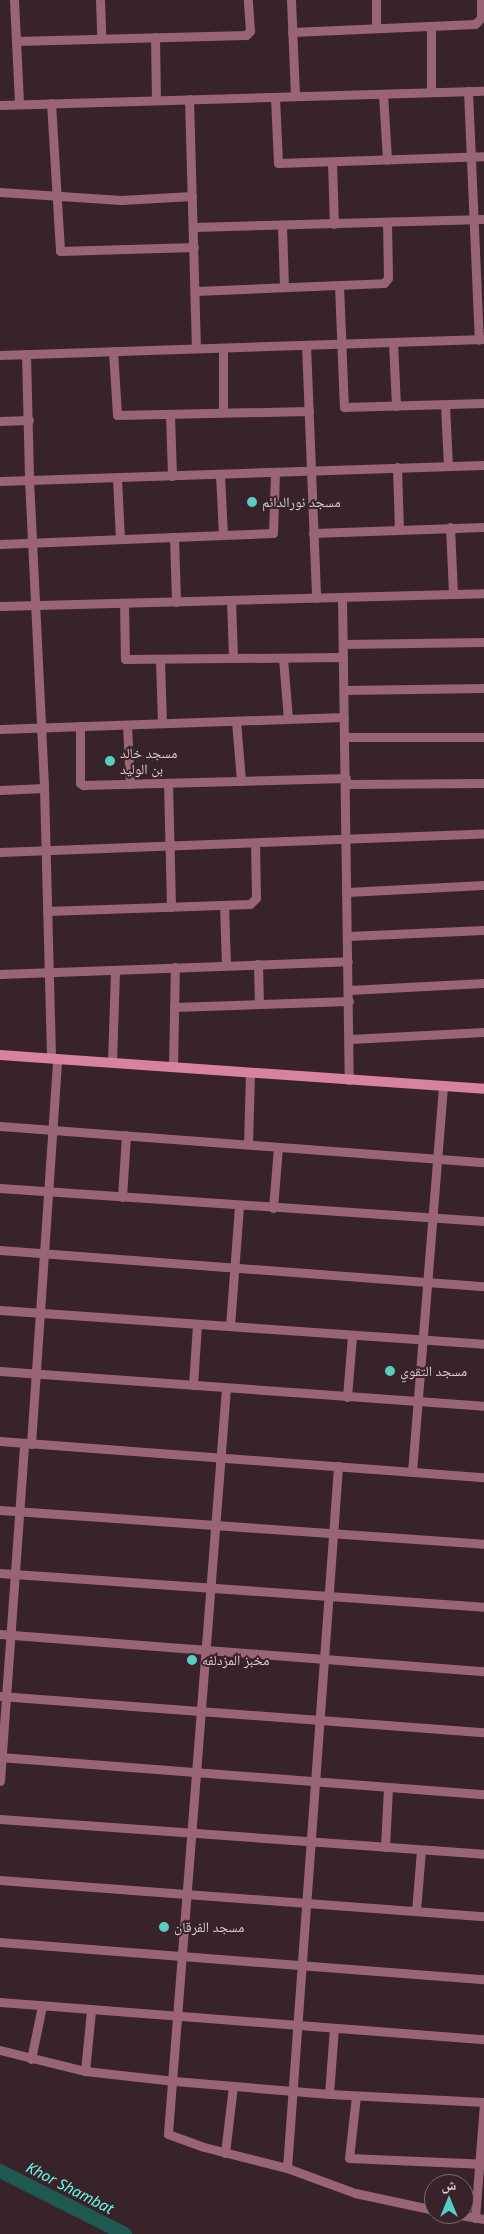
<!DOCTYPE html>
<html>
<head>
<meta charset="utf-8">
<style>
  body { margin:0 }
  #map { position:relative; width:484px; height:2234px; overflow:hidden; background:#372329; font-family:"Noto Sans","Noto Naskh Arabic",sans-serif }
  div>[style] { position:absolute }
  .river>* { height:14px; margin:-7px; padding:0 7px; transform-origin:7px; border-radius:7px; background:#1f5751 }
  .street>* { height:9px; margin:-4.5px; padding:0 4.5px; transform-origin:4.5px; border-radius:4.5px; background:#996473 }
  .secondary>* { height:10px; margin:-5px; padding:0 5px; transform-origin:5px; border-radius:5px; background:#d8839d }
  .dots>* { width:14px; height:14px; translate:-50% -50%; box-sizing:border-box; border:2px solid #372329; border-radius:50% }
  span { translate:-50% -50%; white-space:nowrap; text-align:center; line-height:1.15; -webkit-text-stroke:4px #372329; paint-order:stroke }
  .poi-label { font-size:14px; color:#dbcdd1 }
  .left { translate:0 -50%; text-align:left }
  .water-label { font-size:15px; color:#64f9e7; font-style:italic }
  .north { position:absolute; left:424px; top:2174px; width:50px; height:50px; box-sizing:border-box; background:#372329; border:1px solid #79676c; border-radius:50%; rotate:0deg; font-size:14px; font-weight:700; line-height:20px; text-align:center; color:#dbcdd1 }
  .north::after { content:''; display:block; margin:auto; width:18px; height:22px; background:#58cebf; clip-path:polygon(50% 0,100% 100%,50% 72%,0 100%) }
</style>
</head>
<body>
<div id="map">
  <div class="river">
    <div style="left:0;top:2171px;width:140px;rotate:26.7deg"></div>
  </div>
  <div class="street">
    <div style="left:14px;top:0;width:104px;rotate:87.2deg"></div>
    <div style="left:100px;top:0;width:38px;rotate:88deg"></div>
    <div style="left:291px;top:0;width:96px;rotate:87.6deg"></div>
    <div style="left:376px;top:0;width:28px;rotate:90deg"></div>
    <div style="left:431px;top:27px;width:65px;rotate:90deg"></div>
    <div style="left:292px;top:32px;width:183px;rotate:-2.5deg"></div>
    <div style="left:475px;top:24px;width:8px;rotate:-45deg"></div>
    <div style="left:481px;top:18px;width:18px;rotate:-90deg"></div>
    <div style="left:155px;top:37px;width:63px;rotate:89.1deg"></div>
    <div style="left:16px;top:41px;width:230px;rotate:-1.5deg"></div>
    <div style="left:246px;top:35px;width:6px;rotate:-45deg"></div>
    <div style="left:250px;top:31px;width:31px;rotate:-94deg"></div>
    <div style="left:468px;top:91px;width:249px;rotate:87.5deg"></div>
    <div style="left:383px;top:94px;width:66px;rotate:86.5deg"></div>
    <div style="left:275px;top:97px;width:66px;rotate:87.4deg"></div>
    <div style="left:278px;top:163px;width:206px;rotate:-1.9deg"></div>
    <div style="left:189px;top:99px;width:249px;rotate:88.4deg"></div>
    <div style="left:51px;top:103px;width:148px;rotate:86.5deg"></div>
    <div style="left:60px;top:251px;width:134px;rotate:-1.7deg"></div>
    <div style="left:0;top:105px;width:484px;rotate:-1.7deg"></div>
    <div style="left:332px;top:162px;width:62px;rotate:88.2deg"></div>
    <div style="left:0;top:192px;width:121px;rotate:3.8deg"></div>
    <div style="left:121px;top:200px;width:71px;rotate:-3.2deg"></div>
    <div style="left:282px;top:226px;width:61px;rotate:88.1deg"></div>
    <div style="left:194px;top:227px;width:290px;rotate:-1.6deg"></div>
    <div style="left:339px;top:285px;width:122px;rotate:87.7deg"></div>
    <div style="left:344px;top:407px;width:140px;rotate:-1.6deg"></div>
    <div style="left:196px;top:291px;width:188px;rotate:-2.4deg"></div>
    <div style="left:384px;top:283px;width:6px;rotate:-51deg"></div>
    <div style="left:388px;top:278px;width:56px;rotate:-91deg"></div>
    <div style="left:393px;top:342px;width:64px;rotate:87.3deg"></div>
    <div style="left:306px;top:345px;width:253px;rotate:87.7deg"></div>
    <div style="left:223px;top:348px;width:64px;rotate:90deg"></div>
    <div style="left:113px;top:351px;width:64px;rotate:86.4deg"></div>
    <div style="left:117px;top:415px;width:192px;rotate:-1.2deg"></div>
    <div style="left:26px;top:354px;width:125px;rotate:88.6deg"></div>
    <div style="left:29px;top:479px;width:309px;rotate:87.2deg"></div>
    <div style="left:44px;top:788px;width:270px;rotate:88.5deg"></div>
    <div style="left:0;top:355px;width:484px;rotate:-1.9deg"></div>
    <div style="left:445px;top:405px;width:61px;rotate:87.2deg"></div>
    <div style="left:170px;top:415px;width:61px;rotate:88.1deg"></div>
    <div style="left:0;top:421px;width:29px;rotate:-2deg"></div>
    <div style="left:397px;top:467px;width:62px;rotate:88.2deg"></div>
    <div style="left:220px;top:474px;width:61px;rotate:87.2deg"></div>
    <div style="left:117px;top:478px;width:61px;rotate:87.2deg"></div>
    <div style="left:0;top:481px;width:484px;rotate:-1.9deg"></div>
    <div style="left:450px;top:527px;width:67px;rotate:87.4deg"></div>
    <div style="left:313px;top:533px;width:171px;rotate:-2deg"></div>
    <div style="left:174px;top:537px;width:65px;rotate:88.2deg"></div>
    <div style="left:0;top:544px;width:273px;rotate:-2.3deg"></div>
    <div style="left:273px;top:533px;width:61px;rotate:-88.1deg"></div>
    <div style="left:342px;top:597px;width:483px;rotate:89.2deg"></div>
    <div style="left:231px;top:600px;width:58px;rotate:88deg"></div>
    <div style="left:124px;top:603px;width:56px;rotate:89deg"></div>
    <div style="left:125px;top:659px;width:218px;rotate:-0.5deg"></div>
    <div style="left:0;top:606px;width:484px;rotate:-1.5deg"></div>
    <div style="left:343px;top:644px;width:141px;rotate:-0.8deg"></div>
    <div style="left:283px;top:658px;width:61px;rotate:85.3deg"></div>
    <div style="left:160px;top:660px;width:63px;rotate:88.2deg"></div>
    <div style="left:344px;top:690px;width:140px;rotate:-0.8deg"></div>
    <div style="left:236px;top:721px;width:60px;rotate:85.2deg"></div>
    <div style="left:127px;top:725px;width:59px;rotate:87.1deg"></div>
    <div style="left:80px;top:726px;width:57px;rotate:90deg"></div>
    <div style="left:80px;top:783px;width:4px;rotate:34deg"></div>
    <div style="left:83px;top:785px;width:263px;rotate:-1.5deg"></div>
    <div style="left:0;top:729px;width:344px;rotate:-2deg"></div>
    <div style="left:345px;top:737px;width:139px"></div>
    <div style="left:168px;top:783px;width:124px;rotate:88.6deg"></div>
    <div style="left:346px;top:784px;width:138px;rotate:-0.4deg"></div>
    <div style="left:0;top:790px;width:44px;rotate:-2.6deg"></div>
    <div style="left:0;top:852px;width:484px;rotate:-2.2deg"></div>
    <div style="left:347px;top:892px;width:137px;rotate:-2.9deg"></div>
    <div style="left:224px;top:905px;width:60px;rotate:88.1deg"></div>
    <div style="left:47px;top:911px;width:203px;rotate:-2deg"></div>
    <div style="left:250px;top:904px;width:8px;rotate:-45deg"></div>
    <div style="left:256px;top:898px;width:55px;rotate:-91deg"></div>
    <div style="left:348px;top:936px;width:136px;rotate:-2.5deg"></div>
    <div style="left:258px;top:964px;width:40px;rotate:88.6deg"></div>
    <div style="left:0;top:974px;width:348px;rotate:-2.1deg"></div>
    <div style="left:349px;top:990px;width:135px;rotate:-3deg"></div>
    <div style="left:174px;top:1007px;width:175px;rotate:-2deg"></div>
    <div style="left:350px;top:1039px;width:134px;rotate:-3deg"></div>
    <div style="left:112px;top:1062px;width:92px;rotate:-88.1deg"></div>
    <div style="left:173px;top:1067px;width:100px;rotate:-88.9deg"></div>
    <div style="left:0;top:1126px;width:485px;rotate:4.3deg"></div>
    <div style="left:248px;top:1144px;width:72px;rotate:-88.4deg"></div>
    <div style="left:0;top:1188px;width:485px;rotate:3.9deg"></div>
    <div style="left:122px;top:1197px;width:62px;rotate:-86.3deg"></div>
    <div style="left:273px;top:1208px;width:61px;rotate:-85.3deg"></div>
    <div style="left:0;top:1250px;width:485px;rotate:4.3deg"></div>
    <div style="left:0;top:1310px;width:485px;rotate:4deg"></div>
    <div style="left:230px;top:1326px;width:121px;rotate:-85.7deg"></div>
    <div style="left:0;top:1371px;width:485px;rotate:4.1deg"></div>
    <div style="left:193px;top:1385px;width:61px;rotate:-86.2deg"></div>
    <div style="left:226px;top:1388px;width:748px;rotate:94.45deg"></div>
    <div style="left:168px;top:2134px;width:38px;rotate:20deg"></div>
    <div style="left:204px;top:2147px;width:86px;rotate:14.2deg"></div>
    <div style="left:287px;top:2168px;width:72px;rotate:20.2deg"></div>
    <div style="left:355px;top:2193px;width:81px;rotate:12.1deg"></div>
    <div style="left:347px;top:1397px;width:61px;rotate:-85.3deg"></div>
    <div style="left:0;top:1441px;width:485px;rotate:4.3deg"></div>
    <div style="left:31px;top:1444px;width:386px;rotate:-86.1deg"></div>
    <div style="left:412px;top:1472px;width:386px;rotate:-85.4deg"></div>
    <div style="left:0;top:1510px;width:485px;rotate:4deg"></div>
    <div style="left:0;top:1573px;width:485px;rotate:4deg"></div>
    <div style="left:0;top:1634px;width:485px;rotate:4.4deg"></div>
    <div style="left:0;top:1696px;width:485px;rotate:4.3deg"></div>
    <div style="left:0;top:1757px;width:485px;rotate:4.4deg"></div>
    <div style="left:0;top:1781px;width:339px;rotate:-85.9deg"></div>
    <div style="left:0;top:1819px;width:485px;rotate:4.1deg"></div>
    <div style="left:385px;top:1847px;width:60px;rotate:-87.1deg"></div>
    <div style="left:0;top:1880px;width:485px;rotate:4.3deg"></div>
    <div style="left:416px;top:1911px;width:61px;rotate:-85.3deg"></div>
    <div style="left:0;top:1942px;width:485px;rotate:4.4deg"></div>
    <div style="left:0;top:2002px;width:485px;rotate:4.4deg"></div>
    <div style="left:0;top:2050px;width:88px;rotate:13.9deg"></div>
    <div style="left:85px;top:2071px;width:90px;rotate:6.4deg"></div>
    <div style="left:174px;top:2081px;width:156px;rotate:4.8deg"></div>
    <div style="left:329px;top:2094px;width:155px;rotate:3deg"></div>
    <div style="left:31px;top:2059px;width:54px;rotate:-78.3deg"></div>
    <div style="left:85px;top:2071px;width:60px;rotate:-84.3deg"></div>
    <div style="left:329px;top:2094px;width:66px;rotate:-85.7deg"></div>
    <div style="left:356px;top:2096px;width:62px;rotate:96.4deg"></div>
    <div style="left:349px;top:2158px;width:135px;rotate:2.5deg"></div>
    <div style="left:225px;top:2153px;width:67px;rotate:-83.2deg"></div>
    <div style="left:287px;top:2168px;width:704px;rotate:-85.84deg"></div>
    <div style="left:455px;top:2214px;width:29px;rotate:10deg"></div>
    <div style="left:475px;top:2218px;width:114px;rotate:-85.5deg"></div>
  </div>
  <div class="secondary">
    <div style="left:0;top:1055px;width:485px;rotate:4deg"></div>
  </div>
  <div class="dots">
    <div style="left:252px;top:502px;background:#58cebf"></div>
    <div style="left:110px;top:761px;background:#58cebf"></div>
    <div style="left:390px;top:1371px;background:#58cebf"></div>
    <div style="left:192px;top:1660px;background:#58cebf"></div>
    <div style="left:164px;top:1927px;background:#58cebf"></div>
  </div>
  <div class="poi-label">
    <span class="left" style="left:262px;top:502px">مسجد نورالدائم</span>
    <span class="left" style="left:120px;top:761px">مسجد خالد<br>بن الوليد</span>
    <span class="left" style="left:400px;top:1371px">مسجد التقوي</span>
    <span class="left" style="left:202px;top:1660px">مخبز المزدلفه</span>
    <span class="left" style="left:174px;top:1927px">مسجد الفرقان</span>
  </div>
  <div class="water-label">
    <span style="left:70px;top:2188px;rotate:27deg">Khor Shambat</span>
  </div>
  <div class="north">ش</div>
</div>
</body>
</html>
